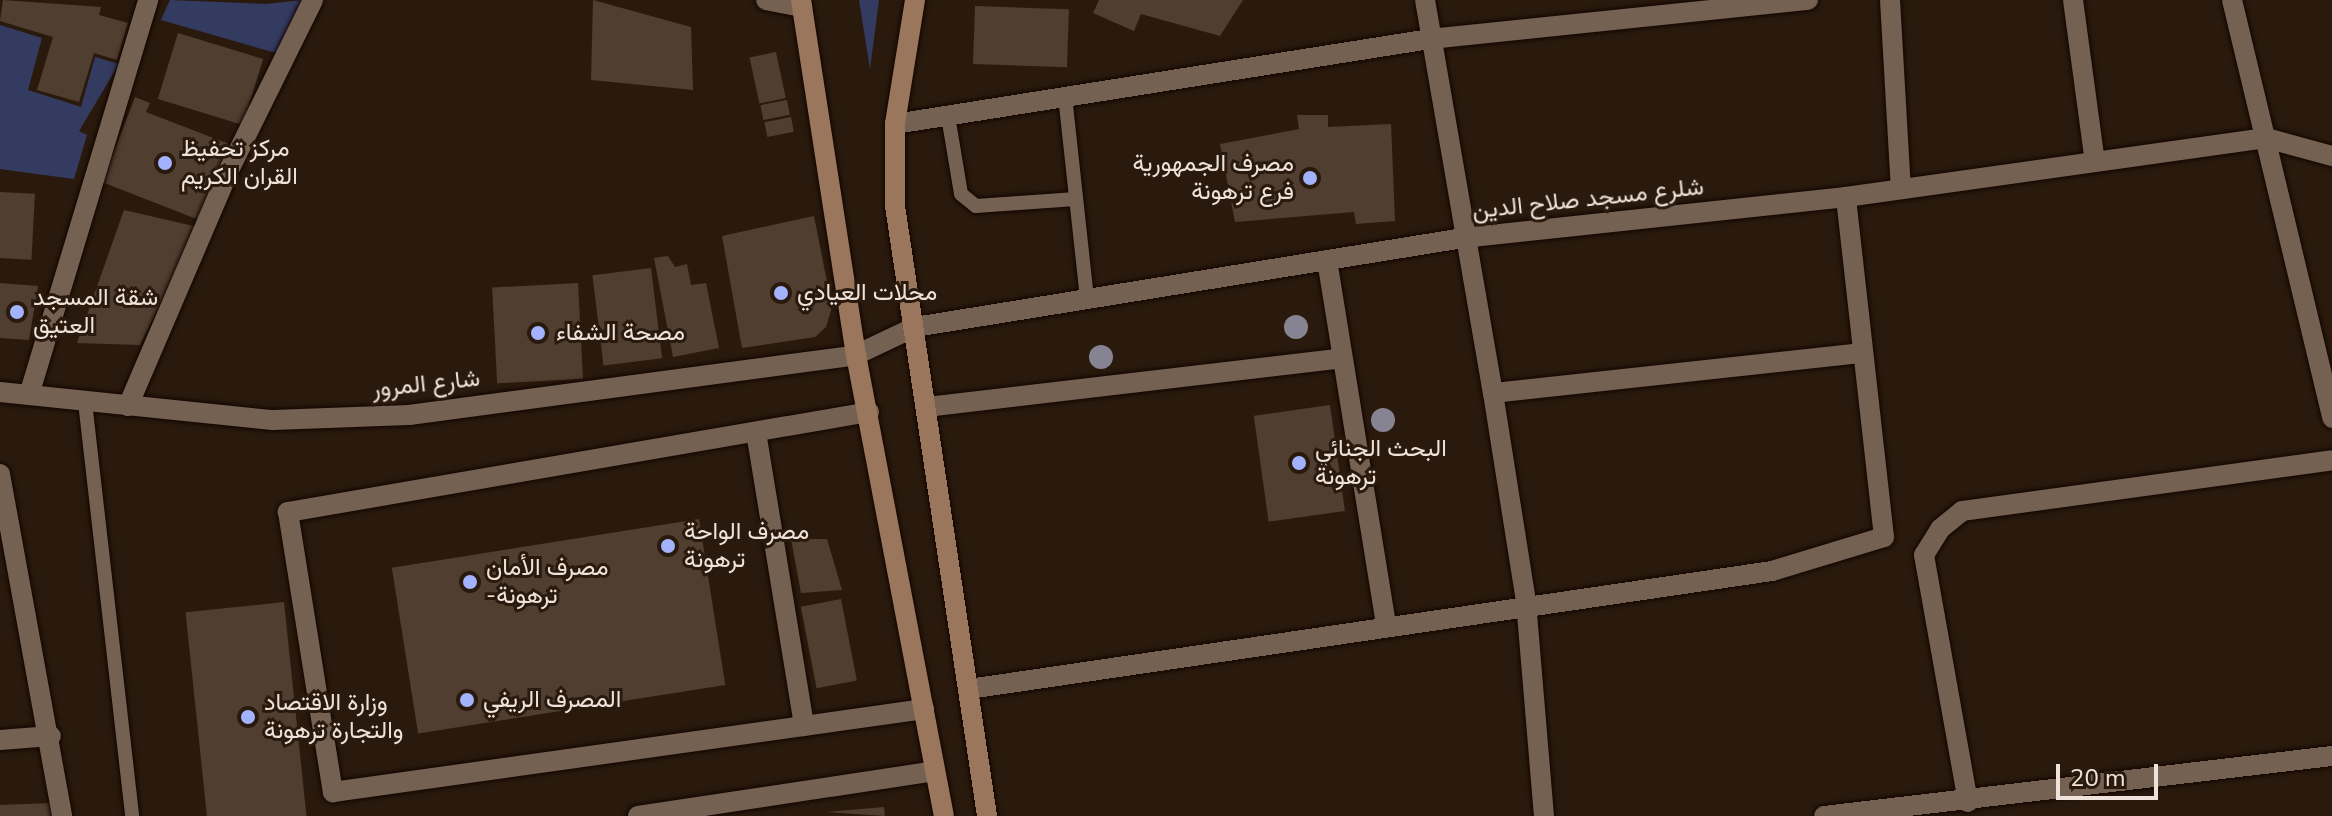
<!DOCTYPE html>
<html>
<head>
<meta charset="utf-8">
<style>
  body { margin:0 }
  #map { position:relative; width:2332px; height:816px; overflow:hidden; background:#2a1a0d; font-family:"Nunito Sans",Vazirmatn,sans-serif }
  div>[style] { position:absolute }
  .green>* { inset:0; background:#343b61 }
  .building>* { inset:0; background:#503e30; transform-origin:0 0 }
  .roads { filter:drop-shadow(0 0 2px #120500) drop-shadow(0 0 2px #120500) }
  .lane>* { height:14px; margin:-7px; padding:0 7px; transform-origin:7px; border-radius:7px; background:#756152 }
  .street>* { height:20px; margin:-10px; padding:0 10px; transform-origin:10px; border-radius:10px; background:#756152 }
  .secondary>* { height:20px; margin:-10px; padding:0 10px; transform-origin:10px; border-radius:10px; background:#9a775c }
  .trees>* { width:24px; height:24px; margin:-12px; border-radius:50%; background:#868492 }
  .dots>* { width:22px; height:22px; translate:-50% -50%; box-sizing:border-box; border:4px solid #2a1a0d; border-radius:50% }
  span { translate:-50% -50%; white-space:nowrap; text-align:center; line-height:1.15; -webkit-text-stroke:6px #2a1a0d; paint-order:stroke }
  .poi-label { font-size:24px; color:#eee2da }
  .left { translate:0 -50%; text-align:left }
  .right { translate:-100% -50%; text-align:right }
  .street-label { font-size:24px; color:#eee2da }
  .scale { position:absolute; left:2056px; top:764px; width:102px; height:36px; box-sizing:border-box; border:4px solid #eee2da; border-top:0; padding-left:10px; font-size:24px; line-height:28px; white-space:nowrap; color:#eee2da; -webkit-text-stroke:6px #2a1a0d; paint-order:stroke }
</style>
</head>
<body>
<div id="map">
  <div class="green">
    <div style="clip-path:polygon(170px 0,266px 4px,303px 0,276px 53px,161px 20px)"></div>
    <div style="clip-path:polygon(859px 0,879px 0,870px 69px)"></div>
    <div style="clip-path:polygon(0 25px,42px 38px,28px 90px,81px 107px,95px 57px,119px 64px,79px 131px,87px 135px,74px 179px,0 169px)"></div>
  </div>
  <div class="building">
    <div style="clip-path:polygon(3px 0,101px 7px,99px 15px,128px 23px,117px 60px,94px 53px,79px 102px,37px 90px,53px 37px,0 21px)"></div>
    <div style="clip-path:polygon(593px 0,691px 27px,693px 90px,591px 80px)"></div>
    <div style="clip-path:polygon(1099px 0,1243px 0,1220px 36px,1141px 14px,1134px 31px,1093px 13px)"></div>
    <div style="left:975px;top:6px;width:94px;height:58px;rotate:2deg"></div>
    <div style="left:178px;top:33px;width:89px;height:69px;rotate:17deg"></div>
    <div style="left:776px;top:52px;width:47px;height:27px;rotate:78deg"></div>
    <div style="clip-path:polygon(135px 97px,150px 103px,146px 112px,229px 144px,199px 220px,102px 182px)"></div>
    <div style="left:787px;top:100px;width:15px;height:27px;rotate:79deg"></div>
    <div style="clip-path:polygon(1297px 115px,1328px 115px,1328px 127px,1391px 124px,1395px 221px,1356px 224px,1354px 212px,1235px 222px,1220px 144px,1299px 129px)"></div>
    <div style="left:791px;top:117px;width:15px;height:27px;rotate:79deg"></div>
    <div style="left:0;top:192px;width:35px;height:66px;rotate:3deg"></div>
    <div style="clip-path:polygon(124px 210px,198px 227px,140px 345px,77px 343px)"></div>
    <div style="clip-path:polygon(814px 216px,832px 307px,826px 327px,815px 337px,742px 348px,722px 236px)"></div>
    <div style="clip-path:polygon(668px 256px,675px 267px,687px 264px,691px 285px,706px 283px,719px 348px,673px 357px,654px 258px)"></div>
    <div style="left:651px;top:268px;width:91px;height:59px;rotate:83deg"></div>
    <div style="clip-path:polygon(0 283px,38px 286px,29px 340px,0 338px)"></div>
    <div style="left:578px;top:283px;width:96px;height:86px;rotate:87deg"></div>
    <div style="left:1330px;top:405px;width:107px;height:77px;rotate:82deg"></div>
    <div style="left:699px;top:519px;width:168px;height:311px;rotate:81deg"></div>
    <div style="clip-path:polygon(791px 539px,827px 539px,842px 590px,801px 593px)"></div>
    <div style="left:841px;top:599px;width:83px;height:41px;rotate:79deg"></div>
    <div style="left:284px;top:602px;width:215px;height:99px;rotate:84deg"></div>
    <div style="clip-path:polygon(52px 803px,52px 816px,0 816px,0 805px)"></div>
    <div style="clip-path:polygon(884px 807px,885px 816px,826px 812px)"></div>
  </div>
  <div class="roads">
    <div class="lane">
      <div style="left:1065px;top:96px;width:204px;rotate:83.8deg"></div>
      <div style="left:948px;top:116px;width:79px;rotate:80.5deg"></div>
      <div style="left:961px;top:194px;width:19px;rotate:39deg"></div>
      <div style="left:976px;top:206px;width:100px;rotate:-4deg"></div>
      <div style="left:85px;top:402px;width:417px;rotate:83.5deg"></div>
    </div>
    <div class="street">
      <div style="left:766px;top:0;width:37px;rotate:11deg"></div>
      <div style="left:1425px;top:0;width:399px;rotate:80.2deg"></div>
      <div style="left:1493px;top:393px;width:371px;rotate:-6.2deg"></div>
      <div style="left:1890px;top:0;width:188px;rotate:86.7deg"></div>
      <div style="left:2073px;top:0;width:163px;rotate:82.3deg"></div>
      <div style="left:2232px;top:0;width:430px;rotate:76.5deg"></div>
      <div style="left:895px;top:124px;width:542px;rotate:-9.03deg"></div>
      <div style="left:1430px;top:39px;width:380px;rotate:-5.9deg"></div>
      <div style="left:1327px;top:260px;width:369px;rotate:80.8deg"></div>
      <div style="left:0;top:392px;width:274px;rotate:5.9deg"></div>
      <div style="left:273px;top:420px;width:136px;rotate:-2.1deg"></div>
      <div style="left:409px;top:415px;width:451px;rotate:-7.6deg"></div>
      <div style="left:856px;top:355px;width:65px;rotate:-25.4deg"></div>
      <div style="left:915px;top:327px;width:555px;rotate:-9.22deg"></div>
      <div style="left:1463px;top:238px;width:385px;rotate:-6.1deg"></div>
      <div style="left:1846px;top:197px;width:424px;rotate:-8deg"></div>
      <div style="left:2266px;top:138px;width:68px;rotate:15.3deg"></div>
      <div style="left:1493px;top:393px;width:212px;rotate:81deg"></div>
      <div style="left:1526px;top:602px;width:215px;rotate:85.2deg"></div>
      <div style="left:29px;top:395px;width:413px;rotate:-73.2deg"></div>
      <div style="left:128px;top:406px;width:257px;rotate:-66.8deg"></div>
      <div style="left:229px;top:170px;width:190px;rotate:-63.7deg"></div>
      <div style="left:927px;top:407px;width:418px;rotate:-6.7deg"></div>
      <div style="left:869px;top:412px;width:590px;rotate:170.23deg"></div>
      <div style="left:288px;top:512px;width:284px;rotate:80.9deg"></div>
      <div style="left:333px;top:792px;width:597px;rotate:-7.99deg"></div>
      <div style="left:756px;top:432px;width:298px;rotate:80.7deg"></div>
      <div style="left:0;top:474px;width:348px;rotate:79.7deg"></div>
      <div style="left:969px;top:689px;width:812px;rotate:-8.36deg"></div>
      <div style="left:1772px;top:571px;width:117px;rotate:-16.9deg"></div>
      <div style="left:1884px;top:537px;width:342px;rotate:-96.4deg"></div>
      <div style="left:0;top:740px;width:51px;rotate:-4.5deg"></div>
      <div style="left:1968px;top:802px;width:251px;rotate:-100.1deg"></div>
      <div style="left:1924px;top:555px;width:31px;rotate:-58deg"></div>
      <div style="left:1940px;top:529px;width:28px;rotate:-39deg"></div>
      <div style="left:1962px;top:511px;width:373px;rotate:-7.8deg"></div>
      <div style="left:638px;top:816px;width:300px;rotate:-8.6deg"></div>
      <div style="left:1824px;top:816px;width:512px;rotate:-6.74deg"></div>
    </div>
    <div class="secondary">
      <div style="left:801px;top:0;width:359px;rotate:81.2deg"></div>
      <div style="left:856px;top:355px;width:469px;rotate:79.2deg"></div>
      <div style="left:915px;top:0;width:126px;rotate:99.2deg"></div>
      <div style="left:895px;top:124px;width:82px;rotate:90deg"></div>
      <div style="left:895px;top:206px;width:617px;rotate:81.42deg"></div>
    </div>
  </div>
  <div class="trees">
    <div style="left:1296px;top:327px"></div>
    <div style="left:1101px;top:357px"></div>
    <div style="left:1383px;top:420px"></div>
  </div>
  <div class="dots">
    <div style="left:165px;top:163px;background:#a3b2fd"></div>
    <div style="left:1310px;top:178px;background:#a3b2fd"></div>
    <div style="left:781px;top:293px;background:#a3b2fd"></div>
    <div style="left:17px;top:312px;background:#a3b2fd"></div>
    <div style="left:538px;top:333px;background:#a3b2fd"></div>
    <div style="left:1299px;top:463px;background:#a3b2fd"></div>
    <div style="left:668px;top:546px;background:#a3b2fd"></div>
    <div style="left:470px;top:582px;background:#a3b2fd"></div>
    <div style="left:467px;top:700px;background:#a3b2fd"></div>
    <div style="left:248px;top:717px;background:#a3b2fd"></div>
  </div>
  <div class="poi-label">
    <span class="left" style="left:181px;top:163px">مركز تحفيظ<br>القران الكريم</span>
    <span class="right" style="left:1294px;top:178px">مصرف الجمهورية<br>فرع ترهونة</span>
    <span class="left" style="left:797px;top:293px">محلات العيادي</span>
    <span class="left" style="left:33px;top:312px">شقة المسجد<br>العتيق</span>
    <span class="left" style="left:556px;top:333px">مصحة الشفاء</span>
    <span class="left" style="left:1315px;top:463px">البحث الجنائي<br>ترهونة</span>
    <span class="left" style="left:684px;top:546px">مصرف الواحة<br>ترهونة</span>
    <span class="left" style="left:486px;top:582px">مصرف الأمان<br>-ترهونة</span>
    <span class="left" style="left:483px;top:700px">المصرف الريفي</span>
    <span class="left" style="left:264px;top:717px">وزارة الاقتصاد<br>والتجارة ترهونة</span>
  </div>
  <div class="street-label">
    <span style="left:1588px;top:199px;rotate:-6deg">شلرع مسجد صلاح الدين</span>
    <span style="left:426px;top:384px;rotate:-6deg">شارع المرور</span>
  </div>
  <div class="scale">20 m</div>
</div>
</body>
</html>
